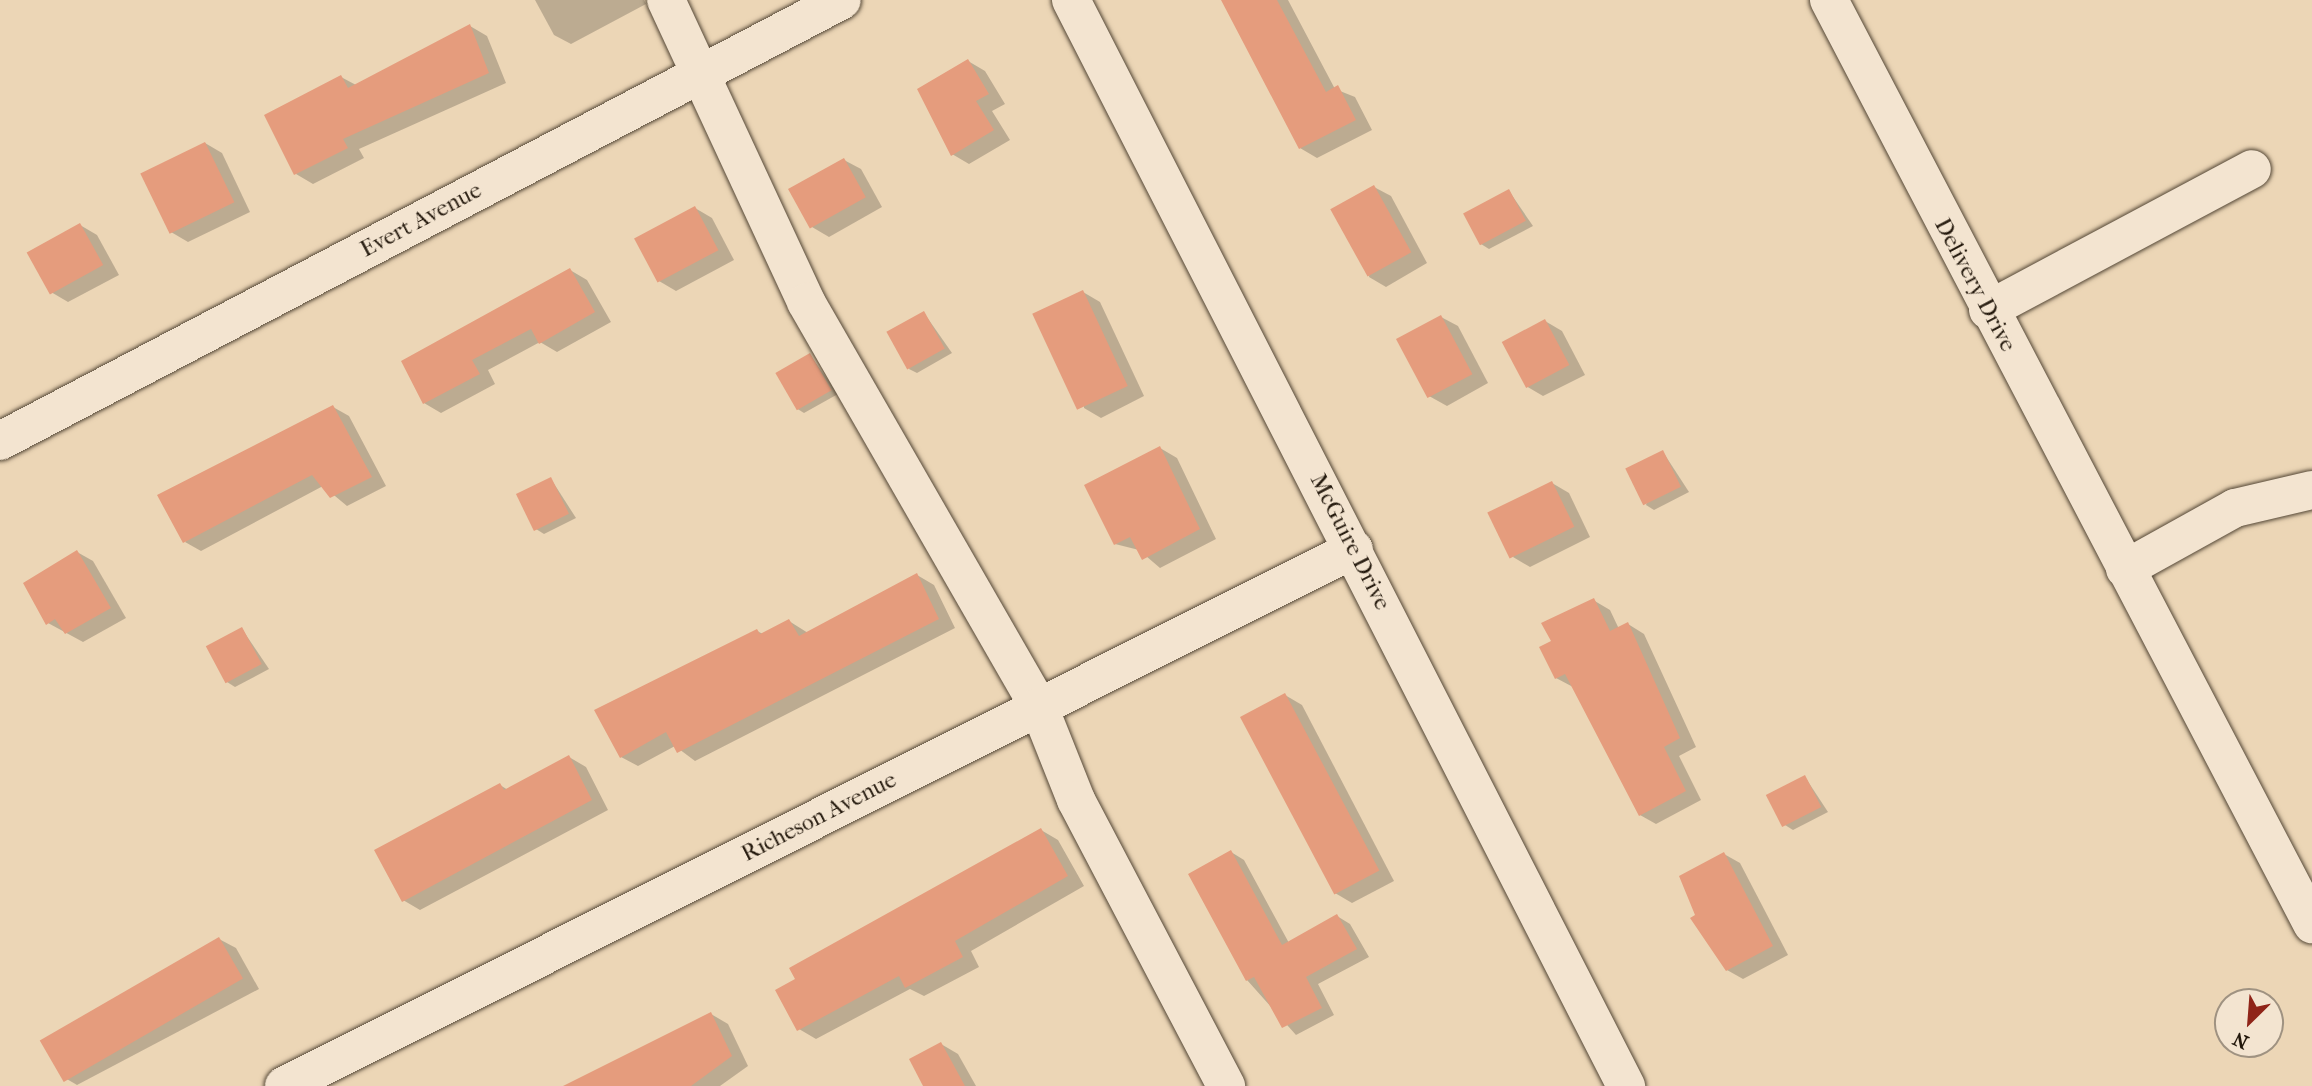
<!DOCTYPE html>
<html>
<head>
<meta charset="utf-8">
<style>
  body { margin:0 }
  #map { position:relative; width:2312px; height:1086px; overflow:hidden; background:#ecd6b6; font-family:"IM FELL French Canon",serif }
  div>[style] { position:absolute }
  .shadow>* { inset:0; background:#0003 }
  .building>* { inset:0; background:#e59c7d; transform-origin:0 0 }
  .roads { filter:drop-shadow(0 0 2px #544736) drop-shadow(0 0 2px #544736) }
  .minor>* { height:38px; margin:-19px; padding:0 19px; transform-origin:19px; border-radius:19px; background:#f3e4d0 }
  span { translate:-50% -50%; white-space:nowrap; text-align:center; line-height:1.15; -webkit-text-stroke:5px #f3e4d0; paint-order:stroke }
  .street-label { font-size:23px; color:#22170b }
  .north { position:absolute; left:2214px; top:988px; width:70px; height:70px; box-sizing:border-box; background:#f3e4d0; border:2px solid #9f9281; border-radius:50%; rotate:205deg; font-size:19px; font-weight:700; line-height:28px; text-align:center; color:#22170b }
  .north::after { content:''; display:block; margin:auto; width:24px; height:32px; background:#8f2418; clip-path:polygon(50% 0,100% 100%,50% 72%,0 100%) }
</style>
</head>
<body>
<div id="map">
  <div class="shadow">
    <div style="clip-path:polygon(535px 0,644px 0,646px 4px,571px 44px,554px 35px)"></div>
    <div style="clip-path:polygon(1224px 0,1288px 0,1335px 89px,1355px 97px,1372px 130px,1317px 158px,1300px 148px)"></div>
    <div style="clip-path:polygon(470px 26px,487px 36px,506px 83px,359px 149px,364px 158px,313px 184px,296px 174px,341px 77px,356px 85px)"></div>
    <div style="clip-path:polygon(968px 61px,985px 71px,1005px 104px,992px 111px,1010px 140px,969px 164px,952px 154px)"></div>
    <div style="clip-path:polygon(205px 143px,222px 153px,250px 212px,188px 242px,171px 232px)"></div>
    <div style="clip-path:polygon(844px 160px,861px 169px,882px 207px,829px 237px,812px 227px)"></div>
    <div style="clip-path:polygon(1374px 187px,1391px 196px,1427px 263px,1386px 287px,1369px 277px)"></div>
    <div style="clip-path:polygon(1509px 191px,1533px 226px,1489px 249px,1481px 244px)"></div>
    <div style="clip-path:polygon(695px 208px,712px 218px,734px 260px,676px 291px,659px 281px)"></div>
    <div style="clip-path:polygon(80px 225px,97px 235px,119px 275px,68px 302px,51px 292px)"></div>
    <div style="clip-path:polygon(570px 270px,587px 280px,611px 322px,557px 352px,540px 342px,488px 370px,495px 384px,441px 413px,424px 403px)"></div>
    <div style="clip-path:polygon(1083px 292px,1100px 302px,1144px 396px,1101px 418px,1084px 408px)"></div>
    <div style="clip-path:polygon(924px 313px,952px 353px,917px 373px,909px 369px)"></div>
    <div style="clip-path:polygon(1441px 317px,1458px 326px,1488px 383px,1447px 406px,1429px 396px)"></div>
    <div style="clip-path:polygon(1545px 321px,1562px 331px,1585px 375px,1543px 396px,1526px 386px)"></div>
    <div style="clip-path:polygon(810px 355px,838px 394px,804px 413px,796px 408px)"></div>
    <div style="clip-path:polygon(333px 407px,349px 416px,386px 486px,347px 506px,323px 486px,201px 551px,185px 542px)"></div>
    <div style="clip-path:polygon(1160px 448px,1177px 458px,1216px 539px,1160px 568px,1139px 550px,1115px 544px)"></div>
    <div style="clip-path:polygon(1663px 452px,1689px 492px,1654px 510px,1646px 505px)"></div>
    <div style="clip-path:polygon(551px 479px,576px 518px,544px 534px,536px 529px)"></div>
    <div style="clip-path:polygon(1552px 483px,1569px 493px,1590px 537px,1530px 567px,1513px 557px)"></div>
    <div style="clip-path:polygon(77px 552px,93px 561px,126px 618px,83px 642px,48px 623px)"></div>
    <div style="clip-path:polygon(917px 575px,934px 585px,955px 628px,695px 761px,675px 746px,638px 766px,621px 757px,757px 631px,763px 634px,789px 621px,808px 633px)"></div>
    <div style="clip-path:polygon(1593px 600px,1610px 610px,1619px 629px,1628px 624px,1644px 634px,1696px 747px,1679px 756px,1701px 800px,1656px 824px,1640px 815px,1573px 687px,1556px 678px,1553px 642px)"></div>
    <div style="clip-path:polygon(242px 629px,269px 669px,235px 687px,227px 682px)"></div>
    <div style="clip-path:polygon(1285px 695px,1302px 705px,1394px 881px,1352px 903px,1335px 893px)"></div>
    <div style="clip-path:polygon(569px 757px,586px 767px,608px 810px,420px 910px,403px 900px,500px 785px,508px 790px)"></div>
    <div style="clip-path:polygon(1805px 777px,1828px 812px,1793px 830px,1785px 825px)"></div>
    <div style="clip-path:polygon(1041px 830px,1058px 840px,1084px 886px,971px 951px,979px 967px,924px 996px,910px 989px,816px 1039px,799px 1029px)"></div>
    <div style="clip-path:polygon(1231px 852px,1244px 860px,1289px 943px,1337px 916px,1350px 924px,1369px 957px,1318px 984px,1334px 1015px,1296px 1035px,1247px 980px)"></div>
    <div style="clip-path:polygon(1724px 854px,1740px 863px,1788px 955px,1743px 979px,1727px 970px,1698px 916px)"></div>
    <div style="clip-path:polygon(219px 939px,236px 948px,259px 989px,77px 1085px,60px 1075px)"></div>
    <div style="clip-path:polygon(711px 1014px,728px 1024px,748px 1066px,720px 1086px,571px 1086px)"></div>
    <div style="clip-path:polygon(941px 1044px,958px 1054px,976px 1086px,925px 1086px)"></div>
  </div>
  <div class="building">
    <div style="clip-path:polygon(1221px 0,1277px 0,1326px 92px,1338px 85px,1356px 120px,1299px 149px)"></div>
    <div style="clip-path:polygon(470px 24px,489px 73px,343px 139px,348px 148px,294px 175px,264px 115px,341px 75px,348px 88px)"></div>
    <div style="clip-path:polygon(968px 59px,989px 94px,976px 101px,994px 130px,951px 156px,917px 89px)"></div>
    <div style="left:205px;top:142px;width:67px;height:72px;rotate:64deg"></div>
    <div style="left:844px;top:158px;width:45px;height:64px;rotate:61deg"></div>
    <div style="left:1374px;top:185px;width:77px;height:50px;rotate:61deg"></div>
    <div style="left:1509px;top:189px;width:36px;height:52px;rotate:62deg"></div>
    <div style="left:695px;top:206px;width:50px;height:69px;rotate:62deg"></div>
    <div style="left:80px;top:223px;width:48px;height:61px;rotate:61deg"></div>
    <div style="clip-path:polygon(570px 268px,595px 312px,539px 344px,531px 329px,472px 360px,480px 374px,423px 404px,401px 361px)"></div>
    <div style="left:1083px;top:290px;width:106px;height:56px;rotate:65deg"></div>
    <div style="left:924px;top:311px;width:43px;height:43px;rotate:61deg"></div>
    <div style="left:1441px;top:315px;width:67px;height:51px;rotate:62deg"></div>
    <div style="left:1545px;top:319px;width:52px;height:49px;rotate:62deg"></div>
    <div style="left:810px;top:353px;width:43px;height:40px;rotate:60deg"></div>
    <div style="clip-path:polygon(333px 405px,372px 477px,330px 498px,312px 475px,183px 543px,157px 495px)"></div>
    <div style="clip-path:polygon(1160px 446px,1200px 529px,1142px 560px,1130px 537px,1114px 545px,1084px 485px)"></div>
    <div style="left:1663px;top:450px;width:41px;height:42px;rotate:64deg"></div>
    <div style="left:551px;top:477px;width:41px;height:39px;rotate:64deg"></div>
    <div style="left:1552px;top:481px;width:51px;height:72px;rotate:64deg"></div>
    <div style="clip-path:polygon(77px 550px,111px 608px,65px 634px,55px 619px,46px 625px,23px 583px)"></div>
    <div style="clip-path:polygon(917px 573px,939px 619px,677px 753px,666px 732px,620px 758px,594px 710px,757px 629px,760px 634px,789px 619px,799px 636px)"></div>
    <div style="clip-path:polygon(1594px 598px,1610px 631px,1628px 622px,1680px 738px,1664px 747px,1686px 791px,1639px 816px,1565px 674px,1555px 679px,1539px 647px,1551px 641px,1541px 623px)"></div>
    <div style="left:242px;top:627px;width:42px;height:41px;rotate:62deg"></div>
    <div style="left:1285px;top:693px;width:201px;height:51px;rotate:62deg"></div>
    <div style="clip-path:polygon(569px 755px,592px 800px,402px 902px,374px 850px,500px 783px,504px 790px)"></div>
    <div style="left:1805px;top:775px;width:36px;height:44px;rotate:63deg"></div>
    <div style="clip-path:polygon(1041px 828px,1068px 876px,955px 941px,963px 957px,905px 988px,899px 976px,797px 1031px,775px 990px,795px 979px,789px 968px)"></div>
    <div style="clip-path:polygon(1231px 850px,1282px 945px,1337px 914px,1357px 949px,1306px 977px,1322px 1008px,1282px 1028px,1254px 977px,1246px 981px,1188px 874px)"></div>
    <div style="clip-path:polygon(1724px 852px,1773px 946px,1726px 971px,1690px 918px,1695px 915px,1679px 876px)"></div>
    <div style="left:219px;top:937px;width:48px;height:207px;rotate:60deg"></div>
    <div style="clip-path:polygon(711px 1012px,732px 1056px,691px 1086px,563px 1086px)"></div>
    <div style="clip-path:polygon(941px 1042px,965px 1086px,923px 1086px,909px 1059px)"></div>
  </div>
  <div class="roads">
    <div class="minor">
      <div style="left:666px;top:0;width:333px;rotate:65.1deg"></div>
      <div style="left:806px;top:302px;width:467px;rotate:60.1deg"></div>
      <div style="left:1039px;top:707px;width:100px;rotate:68.3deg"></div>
      <div style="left:1076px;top:800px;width:323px;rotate:62.3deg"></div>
      <div style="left:1071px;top:0;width:1220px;rotate:62.93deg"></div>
      <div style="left:1829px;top:0;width:1043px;rotate:62.4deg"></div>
      <div style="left:1988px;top:310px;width:299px;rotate:-28.1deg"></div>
      <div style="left:0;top:441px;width:950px;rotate:-27.64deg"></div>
      <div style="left:2125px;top:569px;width:126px;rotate:-29deg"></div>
      <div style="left:2235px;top:508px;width:79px;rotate:-13.2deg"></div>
      <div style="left:284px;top:1086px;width:1197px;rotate:-26.65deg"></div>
    </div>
  </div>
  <div class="street-label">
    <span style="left:421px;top:220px;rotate:-28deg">Evert Avenue</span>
    <span style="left:1975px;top:285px;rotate:62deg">Delivery Drive</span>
    <span style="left:1350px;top:542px;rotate:63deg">McGuire Drive</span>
    <span style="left:819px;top:817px;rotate:-27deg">Richeson Avenue</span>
  </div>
  <div class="north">N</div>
</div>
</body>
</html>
